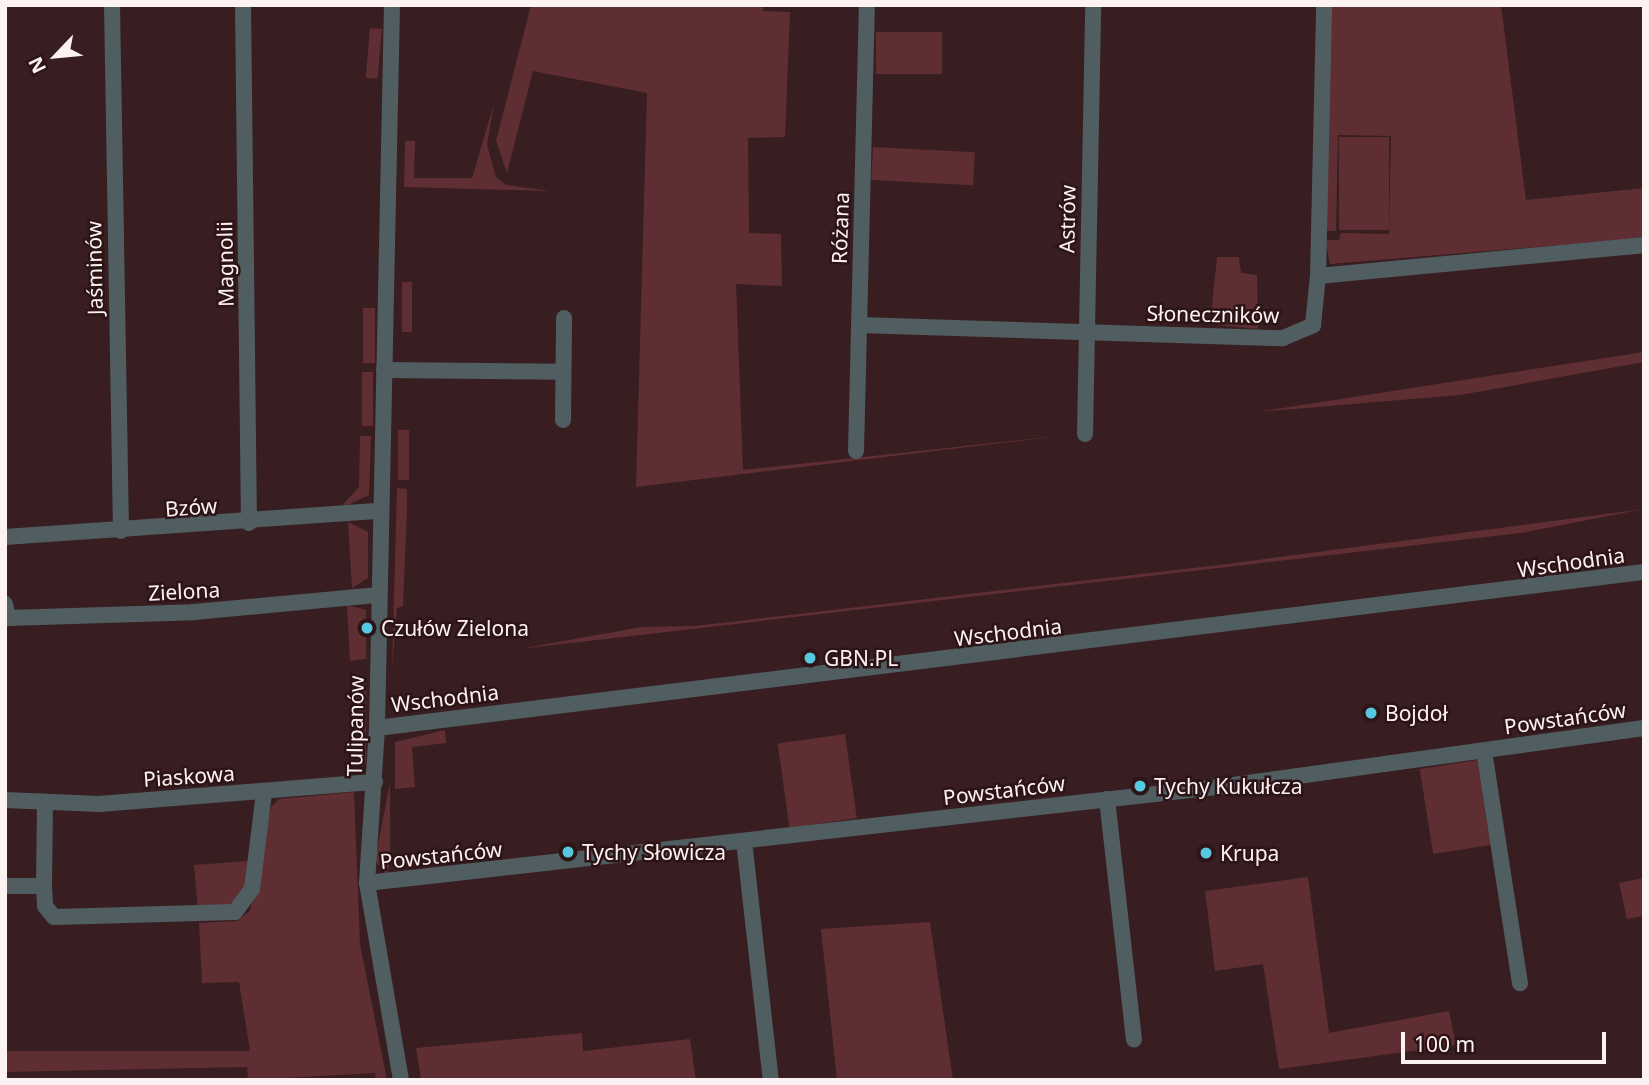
<!DOCTYPE html>
<html>
<head>
<meta charset="utf-8">
<style>
  body { margin:0 }
  #map { position:relative; width:1649px; height:1085px; overflow:hidden; background:#381e20; font-family:"Noto Sans",sans-serif }
  div>[style] { position:absolute }
  .green>* { inset:0; background:#5f2e33; transform-origin:0 0 }
  .street>* { height:16px; margin:-8px; padding:0 8px; transform-origin:8px; border-radius:8px; background:#505e61 }
  .dots>* { width:19px; height:19px; translate:-50% -50%; box-sizing:border-box; border:4px solid #2d1417; border-radius:50% }
  span { translate:-50% -50%; white-space:nowrap; text-align:center; line-height:1.15; -webkit-text-stroke:5px #2d1417; paint-order:stroke }
  .street-label { font-size:21px; color:#fdf2f2 }
  .poi-label { font-size:21px; color:#fdf2f2 }
  .left { translate:0 -50%; text-align:left }
  .frame { position:absolute; inset:0; border:7px solid #fdf2f2; pointer-events:none }
  .north { position:absolute; left:21px; top:21px; width:70px; height:70px; -webkit-text-stroke:5px #2d1417; paint-order:stroke; rotate:244deg; font-size:19px; font-weight:700; line-height:28px; text-align:center; color:#fdf2f2 }
  .north::after { content:''; display:block; margin:auto; width:24px; height:32px; background:#fdf2f2; clip-path:polygon(50% 0,100% 100%,50% 72%,0 100%) }
  .scale { position:absolute; left:1401px; top:1032px; width:205px; height:32px; box-sizing:border-box; border:4px solid #fdf2f2; border-top:0; padding-left:9px; font-size:21px; line-height:24px; white-space:nowrap; color:#fdf2f2; -webkit-text-stroke:5px #2d1417; paint-order:stroke }
</style>
</head>
<body>
<div id="map">
  <div class="green">
    <div style="clip-path:polygon(531px 5px,763px 5px,763px 11px,790px 12px,785px 137px,748px 138px,749px 233px,781px 234px,782px 286px,736px 284px,743px 470px,1076px 434px,636px 487px,647px 93px,533px 71px,507px 173px,496px 141px)"></div>
    <div style="clip-path:polygon(1332px 5px,1501px 5px,1526px 200px,1644px 188px,1644px 238px,1330px 264px,1325px 240px,1339px 240px,1341px 233px,1389px 234px,1391px 136px,1338px 135px,1336px 231px,1325px 231px)"></div>
    <div style="left:370px;top:28px;width:12px;height:50px;rotate:5deg"></div>
    <div style="left:876px;top:32px;width:66px;height:42px"></div>
    <div style="clip-path:polygon(494px 104px,487px 145px,496px 177px,506px 185px,551px 191px,404px 187px,405px 141px,415px 141px,414px 178px,472px 178px)"></div>
    <div style="left:1339px;top:137px;width:50px;height:93px"></div>
    <div style="left:873px;top:147px;width:102px;height:33px;rotate:3deg"></div>
    <div style="clip-path:polygon(1217px 257px,1239px 257px,1241px 273px,1257px 275px,1258px 329px,1217px 325px,1212px 306px)"></div>
    <div style="left:402px;top:282px;width:10px;height:50px"></div>
    <div style="left:363px;top:308px;width:12px;height:55px"></div>
    <div style="clip-path:polygon(1644px 352px,1644px 362px,1460px 395px,1257px 412px)"></div>
    <div style="left:362px;top:372px;width:11px;height:54px"></div>
    <div style="left:398px;top:430px;width:11px;height:50px"></div>
    <div style="clip-path:polygon(360px 436px,371px 436px,369px 495px,339px 509px,359px 487px)"></div>
    <div style="clip-path:polygon(397px 488px,407px 489px,407px 510px,403px 606px,397px 608px,392px 669px)"></div>
    <div style="clip-path:polygon(1644px 509px,1521px 533px,519px 649px,642px 627px,695px 626px,1227px 564px)"></div>
    <div style="clip-path:polygon(348px 522px,368px 532px,368px 578px,352px 588px)"></div>
    <div style="clip-path:polygon(347px 605px,366px 610px,366px 659px,350px 661px)"></div>
    <div style="clip-path:polygon(366px 681px,366px 766px,353px 683px)"></div>
    <div style="clip-path:polygon(445px 730px,446px 743px,412px 747px,415px 787px,395px 789px,395px 742px)"></div>
    <div style="left:845px;top:734px;width:85px;height:68px;rotate:82deg"></div>
    <div style="left:1477px;top:760px;width:86px;height:58px;rotate:81deg"></div>
    <div style="clip-path:polygon(390px 783px,390px 860px,387px 876px,375px 860px)"></div>
    <div style="clip-path:polygon(354px 792px,360px 944px,387px 1080px,376px 1080px,375px 1073px,248px 1080px,247px 1067px,5px 1072px,5px 1051px,250px 1051px,239px 982px,202px 983px,199px 923px,237px 921px,250px 911px,271px 807px,279px 799px)"></div>
    <div style="clip-path:polygon(250px 861px,248px 880px,233px 905px,198px 910px,194px 865px)"></div>
    <div style="clip-path:polygon(1308px 877px,1329px 1033px,1449px 1011px,1456px 1045px,1279px 1069px,1263px 964px,1215px 971px,1205px 891px)"></div>
    <div style="clip-path:polygon(1644px 878px,1644px 916px,1627px 919px,1619px 883px)"></div>
    <div style="clip-path:polygon(930px 922px,953px 1080px,837px 1080px,821px 929px)"></div>
    <div style="clip-path:polygon(582px 1033px,583px 1051px,690px 1039px,696px 1080px,421px 1080px,416px 1048px)"></div>
  </div>
  <div class="street">
    <div style="left:112px;top:5px;width:526px;rotate:89.02deg"></div>
    <div style="left:243px;top:5px;width:518px;rotate:89.34deg"></div>
    <div style="left:392px;top:5px;width:723px;rotate:91.19deg"></div>
    <div style="left:377px;top:728px;width:155px;rotate:93.7deg"></div>
    <div style="left:367px;top:883px;width:200px;rotate:80.2deg"></div>
    <div style="left:1318px;top:276px;width:271px;rotate:-88.7deg"></div>
    <div style="left:859px;top:325px;width:424px;rotate:1.8deg"></div>
    <div style="left:1283px;top:338px;width:33px;rotate:-23deg"></div>
    <div style="left:1313px;top:325px;width:49px;rotate:-84.2deg"></div>
    <div style="left:1318px;top:276px;width:327px;rotate:-5.4deg"></div>
    <div style="left:384px;top:370px;width:179px;rotate:0.6deg"></div>
    <div style="left:563px;top:420px;width:102px;rotate:-89.4deg"></div>
    <div style="left:1085px;top:434px;width:429px;rotate:-88.9deg"></div>
    <div style="left:856px;top:451px;width:446px;rotate:-88.6deg"></div>
    <div style="left:5px;top:537px;width:376px;rotate:-4deg"></div>
    <div style="left:5px;top:604px;width:14px;rotate:78deg"></div>
    <div style="left:8px;top:618px;width:186px;rotate:-1.8deg"></div>
    <div style="left:194px;top:612px;width:183px;rotate:-5.3deg"></div>
    <div style="left:377px;top:728px;width:1277px;rotate:-7.02deg"></div>
    <div style="left:1484px;top:751px;width:235px;rotate:81.2deg"></div>
    <div style="left:1107px;top:799px;width:242px;rotate:83.6deg"></div>
    <div style="left:5px;top:800px;width:94px;rotate:2.4deg"></div>
    <div style="left:99px;top:804px;width:277px;rotate:-4.6deg"></div>
    <div style="left:744px;top:841px;width:241px;rotate:83.6deg"></div>
    <div style="left:367px;top:883px;width:864px;rotate:-6.44deg"></div>
    <div style="left:1226px;top:786px;width:422px;rotate:-7.9deg"></div>
    <div style="left:5px;top:886px;width:39px"></div>
    <div style="left:44px;top:886px;width:84px;rotate:-89.3deg"></div>
    <div style="left:44px;top:886px;width:20px;rotate:87deg"></div>
    <div style="left:45px;top:906px;width:14px;rotate:51deg"></div>
    <div style="left:54px;top:917px;width:181px;rotate:-1.6deg"></div>
    <div style="left:235px;top:912px;width:29px;rotate:-54deg"></div>
    <div style="left:252px;top:889px;width:98px;rotate:-82.9deg"></div>
  </div>
  <div class="dots">
    <div style="left:367px;top:628px;background:#56c9e0"></div>
    <div style="left:810px;top:658px;background:#56c9e0"></div>
    <div style="left:1371px;top:713px;background:#56c9e0"></div>
    <div style="left:1140px;top:786px;background:#56c9e0"></div>
    <div style="left:568px;top:852px;background:#56c9e0"></div>
    <div style="left:1206px;top:853px;background:#56c9e0"></div>
  </div>
  <div class="street-label">
    <span style="left:1067px;top:219px;rotate:-89deg">Astrów</span>
    <span style="left:840px;top:228px;rotate:-88deg">Różana</span>
    <span style="left:225px;top:264px;rotate:-91deg">Magnolii</span>
    <span style="left:94px;top:268px;rotate:-91deg">Jaśminów</span>
    <span style="left:1213px;top:314px;rotate:1deg">Słoneczników</span>
    <span style="left:191px;top:507px;rotate:-4deg">Bzów</span>
    <span style="left:1571px;top:562px;rotate:-8deg">Wschodnia</span>
    <span style="left:184px;top:591px;rotate:-3deg">Zielona</span>
    <span style="left:1008px;top:632px;rotate:-7deg">Wschodnia</span>
    <span style="left:445px;top:698px;rotate:-7deg">Wschodnia</span>
    <span style="left:1565px;top:718px;rotate:-8deg">Powstańców</span>
    <span style="left:355px;top:726px;rotate:-89deg">Tulipanów</span>
    <span style="left:189px;top:776px;rotate:-4deg">Piaskowa</span>
    <span style="left:1004px;top:790px;rotate:-7deg">Powstańców</span>
    <span style="left:441px;top:855px;rotate:-6deg">Powstańców</span>
  </div>
  <div class="poi-label">
    <span class="left" style="left:381px;top:628px">Czułów Zielona</span>
    <span class="left" style="left:824px;top:658px">GBN.PL</span>
    <span class="left" style="left:1385px;top:713px">Bojdoł</span>
    <span class="left" style="left:1154px;top:786px">Tychy Kukułcza</span>
    <span class="left" style="left:582px;top:852px">Tychy Słowicza</span>
    <span class="left" style="left:1220px;top:853px">Krupa</span>
  </div>
  <div class="frame"></div>
  <div class="north">N</div>
  <div class="scale">100 m</div>
</div>
</body>
</html>
